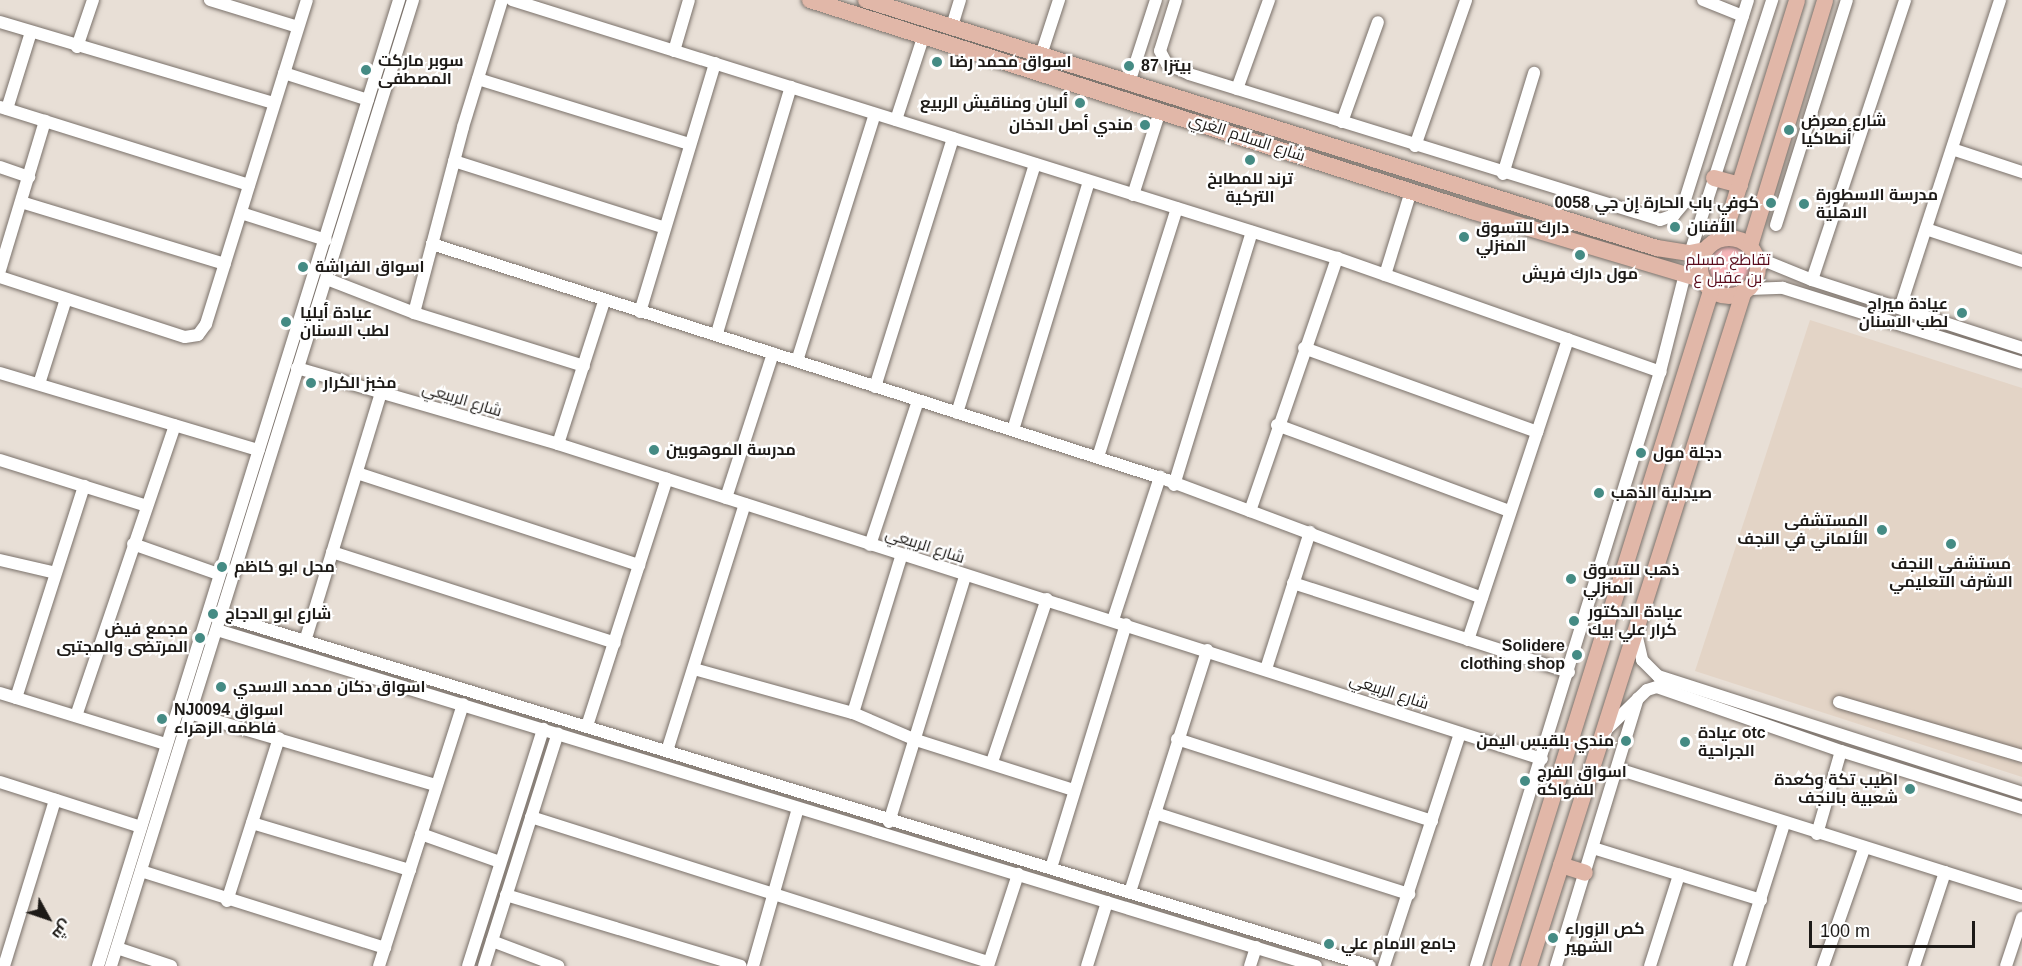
<!DOCTYPE html>
<html>
<head>
<meta charset="utf-8">
<style>
  body { margin:0 }
  #map { position:relative; width:2022px; height:966px; overflow:hidden; background:#e8dfd6; font-family:Arial,Cairo,sans-serif }
  div>[style] { position:absolute }
  .built>* { inset:0; background:#e3d4c6 }
  .green>* { inset:0; background:#f6b5b9 }
  .round { border-radius:50% }
  .roads { filter:drop-shadow(0 0 2px #7a716a) drop-shadow(0 0 2px #7a716a) }
  .minor>* { height:12px; margin:-6px; padding:0 6px; transform-origin:6px; border-radius:6px; background:#fff }
  .major>* { height:16px; margin:-8px; padding:0 8px; transform-origin:8px; border-radius:8px; background:#e1b7a8 }
  .major>.ring { margin:-8px; padding:0; box-sizing:content-box; background:none; border:16px solid #e1b7a8; border-radius:50% }
  .dots>* { width:16px; height:16px; translate:-50% -50%; box-sizing:border-box; border:3px solid #fff; border-radius:50% }
  span { translate:-50% -50%; white-space:nowrap; text-align:center; line-height:1.15; -webkit-text-stroke:4.5px #fff; paint-order:stroke }
  .poi-label { font-size:16px; color:#1d1a17; font-weight:700 }
  .left { translate:0 -50%; text-align:left }
  .right { translate:-100% -50%; text-align:right }
  .street-label { font-size:16px; color:#1d1a17 }
  .park-label { font-size:16px; color:#5a0c1c }
  .north { position:absolute; left:18px; top:888px; width:60px; height:60px; -webkit-text-stroke:4px #fff; paint-order:stroke; rotate:130deg; font-size:16px; font-weight:700; line-height:24px; text-align:center; color:#1d1a17 }
  .north::after { content:''; display:block; margin:auto; width:21px; height:27px; background:#1d1a17; clip-path:polygon(50% 0,100% 100%,50% 72%,0 100%) }
  .scale { position:absolute; left:1809px; top:921px; width:166px; height:27px; box-sizing:border-box; border:3px solid #1d1a17; border-top:0; padding-left:8px; font-size:18px; line-height:21px; white-space:nowrap; color:#1d1a17; -webkit-text-stroke:4px #fff; paint-order:stroke }
</style>
</head>
<body>
<div id="map">
  <div class="built">
    <div style="clip-path:polygon(1810px 320px,2022px 388px,2022px 777px,1695px 671px)"></div>
  </div>
  <div class="green">
    <div class="round" style="left:1701px;top:241px;width:54px;height:54px"></div>
  </div>
  <div class="roads">
    <div class="minor">
      <div style="left:210px;top:0;width:92px;rotate:17.1deg"></div>
      <div style="left:512px;top:0;width:864px;rotate:17.37deg"></div>
      <div style="left:1337px;top:258px;width:343px;rotate:19.4deg"></div>
      <div style="left:1176px;top:0;width:53px;rotate:107.4deg"></div>
      <div style="left:1160px;top:51px;width:15px;rotate:62deg"></div>
      <div style="left:1167px;top:64px;width:24px;rotate:24deg"></div>
      <div style="left:1189px;top:74px;width:493px;rotate:17.2deg"></div>
      <div style="left:1660px;top:220px;width:15px;rotate:-20deg"></div>
      <div style="left:1674px;top:215px;width:16px;rotate:-50deg"></div>
      <div style="left:1684px;top:203px;width:213px;rotate:-72.5deg"></div>
      <div style="left:1703px;top:0;width:43px;rotate:21.8deg"></div>
      <div style="left:0;top:22px;width:286px;rotate:16.5deg"></div>
      <div style="left:952px;top:26px;width:27px;rotate:-73deg"></div>
      <div style="left:77px;top:47px;width:50px;rotate:-71.2deg"></div>
      <div style="left:674px;top:51px;width:53px;rotate:-73.6deg"></div>
      <div style="left:1041px;top:55px;width:58px;rotate:-71.9deg"></div>
      <div style="left:284px;top:73px;width:88px;rotate:17.8deg"></div>
      <div style="left:478px;top:79px;width:221px;rotate:17.1deg"></div>
      <div style="left:1129px;top:83px;width:87px;rotate:-72deg"></div>
      <div style="left:1237px;top:89px;width:95px;rotate:-70.2deg"></div>
      <div style="left:0;top:107px;width:261px;rotate:17.4deg"></div>
      <div style="left:7px;top:109px;width:81px;rotate:-72.7deg"></div>
      <div style="left:896px;top:120px;width:89px;rotate:-71.8deg"></div>
      <div style="left:1342px;top:122px;width:106px;rotate:-70.2deg"></div>
      <div style="left:1415px;top:146px;width:155px;rotate:-70.7deg"></div>
      <div style="left:1952px;top:149px;width:74px;rotate:18.2deg"></div>
      <div style="left:454px;top:161px;width:221px;rotate:17.6deg"></div>
      <div style="left:0;top:167px;width:31px;rotate:19deg"></div>
      <div style="left:1503px;top:174px;width:106px;rotate:-72.9deg"></div>
      <div style="left:1133px;top:195px;width:88px;rotate:-72.2deg"></div>
      <div style="left:21px;top:202px;width:213px;rotate:16.9deg"></div>
      <div style="left:241px;top:213px;width:89px;rotate:17.6deg"></div>
      <div style="left:1776px;top:225px;width:236px;rotate:-72.5deg"></div>
      <div style="left:1926px;top:229px;width:101px;rotate:18.4deg"></div>
      <div style="left:432px;top:244px;width:772px;rotate:17.8deg"></div>
      <div style="left:1167px;top:480px;width:336px;rotate:20.5deg"></div>
      <div style="left:1690px;top:253px;width:266px;rotate:-72deg"></div>
      <div style="left:1758px;top:258px;width:58px;rotate:22.2deg"></div>
      <div style="left:1812px;top:280px;width:221px;rotate:17.9deg"></div>
      <div style="left:0;top:270px;width:156px;rotate:-73.2deg"></div>
      <div style="left:1385px;top:275px;width:88px;rotate:-72.8deg"></div>
      <div style="left:0;top:277px;width:194px;rotate:18deg"></div>
      <div style="left:185px;top:337px;width:13px;rotate:-9deg"></div>
      <div style="left:198px;top:335px;width:14px;rotate:-54deg"></div>
      <div style="left:206px;top:324px;width:339px;rotate:-72.7deg"></div>
      <div style="left:327px;top:279px;width:93px;rotate:21.3deg"></div>
      <div style="left:414px;top:313px;width:178px;rotate:17.3deg"></div>
      <div style="left:1812px;top:280px;width:295px;rotate:-71.6deg"></div>
      <div style="left:1749px;top:289px;width:34px;rotate:-2deg"></div>
      <div style="left:1783px;top:288px;width:250px;rotate:17.4deg"></div>
      <div style="left:1900px;top:308px;width:324px;rotate:-72deg"></div>
      <div style="left:640px;top:312px;width:260px;rotate:-73.2deg"></div>
      <div style="left:414px;top:313px;width:192px;rotate:-75.2deg"></div>
      <div style="left:463px;top:127px;width:133px;rotate:-72.9deg"></div>
      <div style="left:717px;top:333px;width:257px;rotate:-73.3deg"></div>
      <div style="left:1304px;top:348px;width:248px;rotate:19.8deg"></div>
      <div style="left:797px;top:361px;width:259px;rotate:-72.5deg"></div>
      <div style="left:297px;top:368px;width:272px;rotate:16.2deg"></div>
      <div style="left:558px;top:444px;width:1033px;rotate:17.75deg"></div>
      <div style="left:0;top:373px;width:270px;rotate:16.6deg"></div>
      <div style="left:39px;top:384px;width:89px;rotate:-72.4deg"></div>
      <div style="left:875px;top:387px;width:261px;rotate:-72.6deg"></div>
      <div style="left:957px;top:413px;width:261px;rotate:-72.6deg"></div>
      <div style="left:1277px;top:425px;width:248px;rotate:20.3deg"></div>
      <div style="left:1013px;top:430px;width:260px;rotate:-73deg"></div>
      <div style="left:558px;top:444px;width:149px;rotate:-72.1deg"></div>
      <div style="left:1098px;top:457px;width:261px;rotate:-72.4deg"></div>
      <div style="left:0;top:460px;width:154px;rotate:17.4deg"></div>
      <div style="left:357px;top:473px;width:297px;rotate:18.1deg"></div>
      <div style="left:1174px;top:485px;width:265px;rotate:-72.9deg"></div>
      <div style="left:726px;top:498px;width:152px;rotate:-72deg"></div>
      <div style="left:1250px;top:511px;width:268px;rotate:-71deg"></div>
      <div style="left:133px;top:544px;width:90px;rotate:19.4deg"></div>
      <div style="left:870px;top:545px;width:152px;rotate:-71.6deg"></div>
      <div style="left:332px;top:552px;width:297px;rotate:17.8deg"></div>
      <div style="left:0;top:560px;width:57px;rotate:13.1deg"></div>
      <div style="left:1293px;top:583px;width:290px;rotate:17.9deg"></div>
      <div style="left:220px;top:615px;width:1202px;rotate:16.97deg"></div>
      <div style="left:1113px;top:620px;width:151px;rotate:-71.8deg"></div>
      <div style="left:217px;top:630px;width:1149px;rotate:17deg"></div>
      <div style="left:1636px;top:633px;width:28px;rotate:77deg"></div>
      <div style="left:1642px;top:660px;width:23px;rotate:45deg"></div>
      <div style="left:1658px;top:676px;width:382px;rotate:17.8deg"></div>
      <div style="left:306px;top:638px;width:257px;rotate:-73deg"></div>
      <div style="left:1468px;top:640px;width:317px;rotate:-71.6deg"></div>
      <div style="left:694px;top:669px;width:165px;rotate:15.5deg"></div>
      <div style="left:853px;top:713px;width:69px;rotate:23.2deg"></div>
      <div style="left:916px;top:740px;width:166px;rotate:17.6deg"></div>
      <div style="left:1266px;top:669px;width:144px;rotate:-72.2deg"></div>
      <div style="left:0;top:693px;width:174px;rotate:17.1deg"></div>
      <div style="left:16px;top:698px;width:223px;rotate:-72.2deg"></div>
      <div style="left:1839px;top:702px;width:191px;rotate:16.4deg"></div>
      <div style="left:189px;top:713px;width:257px;rotate:16.3deg"></div>
      <div style="left:853px;top:713px;width:163px;rotate:-72.9deg"></div>
      <div style="left:76px;top:716px;width:307px;rotate:-71.2deg"></div>
      <div style="left:587px;top:726px;width:260px;rotate:-72.1deg"></div>
      <div style="left:1607px;top:729px;width:56px;rotate:-44.3deg"></div>
      <div style="left:1647px;top:690px;width:10px;rotate:-17deg"></div>
      <div style="left:1657px;top:687px;width:195px;rotate:19.2deg"></div>
      <div style="left:1841px;top:751px;width:190px;rotate:17.5deg"></div>
      <div style="left:1177px;top:739px;width:268px;rotate:17.8deg"></div>
      <div style="left:667px;top:751px;width:259px;rotate:-72.5deg"></div>
      <div style="left:992px;top:762px;width:172px;rotate:-71.4deg"></div>
      <div style="left:1618px;top:769px;width:423px;rotate:17.5deg"></div>
      <div style="left:0;top:782px;width:148px;rotate:17.7deg"></div>
      <div style="left:1155px;top:813px;width:267px;rotate:17.7deg"></div>
      <div style="left:531px;top:817px;width:480px;rotate:17.6deg"></div>
      <div style="left:889px;top:822px;width:257px;rotate:-72.8deg"></div>
      <div style="left:252px;top:823px;width:165px;rotate:16.6deg"></div>
      <div style="left:421px;top:834px;width:84px;rotate:19.5deg"></div>
      <div style="left:1817px;top:834px;width:86px;rotate:-73.9deg"></div>
      <div style="left:1593px;top:848px;width:176px;rotate:17.2deg"></div>
      <div style="left:1051px;top:868px;width:255px;rotate:-72.9deg"></div>
      <div style="left:141px;top:871px;width:256px;rotate:17.5deg"></div>
      <div style="left:1130px;top:892px;width:254px;rotate:-72.3deg"></div>
      <div style="left:506px;top:895px;width:245px;rotate:16.8deg"></div>
      <div style="left:227px;top:901px;width:171px;rotate:-72.3deg"></div>
      <div style="left:492px;top:941px;width:71px;rotate:20.7deg"></div>
      <div style="left:117px;top:948px;width:57px;rotate:18.4deg"></div>
      <div style="left:4px;top:966px;width:174px;rotate:-72.9deg"></div>
      <div style="left:98px;top:966px;width:1012px;rotate:-72.69deg"></div>
      <div style="left:111px;top:966px;width:1012px;rotate:-72.64deg"></div>
      <div style="left:379px;top:966px;width:275px;rotate:-72.2deg"></div>
      <div style="left:468px;top:966px;width:249px;rotate:-72.4deg"></div>
      <div style="left:484px;top:966px;width:244px;rotate:-72.4deg"></div>
      <div style="left:753px;top:966px;width:164px;rotate:-74.1deg"></div>
      <div style="left:988px;top:966px;width:97px;rotate:-71.9deg"></div>
      <div style="left:1087px;top:966px;width:67px;rotate:-72.6deg"></div>
      <div style="left:1250px;top:966px;width:20px;rotate:-72deg"></div>
      <div style="left:1384px;top:966px;width:245px;rotate:-71.9deg"></div>
      <div style="left:1476px;top:966px;width:622px;rotate:-72.79deg"></div>
      <div style="left:1660px;top:372px;width:101px;rotate:-75.7deg"></div>
      <div style="left:1556px;top:966px;width:280px;rotate:-73deg"></div>
      <div style="left:1650px;top:966px;width:96px;rotate:-72.3deg"></div>
      <div style="left:1739px;top:966px;width:149px;rotate:-72.4deg"></div>
      <div style="left:1823px;top:966px;width:124px;rotate:-70.7deg"></div>
      <div style="left:1914px;top:966px;width:99px;rotate:-71.7deg"></div>
      <div style="left:2006px;top:966px;width:51px;rotate:-71.6deg"></div>
    </div>
    <div class="major">
      <div style="left:810px;top:0;width:695px;rotate:17.68deg"></div>
      <div style="left:1472px;top:211px;width:241px;rotate:16.6deg"></div>
      <div style="left:866px;top:0;width:829px;rotate:17.41deg"></div>
      <div style="left:1657px;top:248px;width:33px;rotate:9deg"></div>
      <div style="left:1690px;top:253px;width:16px;rotate:-11deg"></div>
      <div style="left:1714px;top:178px;width:27px;rotate:15deg"></div>
      <div class="ring" style="left:1700px;top:238px;width:42px;height:42px"></div>
      <div style="left:1723px;top:238px;width:249px;rotate:-72.7deg"></div>
      <div style="left:1750px;top:246px;width:257px;rotate:-73deg"></div>
      <div style="left:1561px;top:865px;width:25px;rotate:18deg"></div>
      <div style="left:1500px;top:966px;width:707px;rotate:-72.64deg"></div>
      <div style="left:1529px;top:966px;width:705px;rotate:-72.34deg"></div>
    </div>
  </div>
  <div class="dots">
    <div style="left:937px;top:62px;background:#458b84"></div>
    <div style="left:1129px;top:66px;background:#458b84"></div>
    <div style="left:366px;top:70px;background:#458b84"></div>
    <div style="left:1080px;top:103px;background:#458b84"></div>
    <div style="left:1145px;top:125px;background:#458b84"></div>
    <div style="left:1789px;top:130px;background:#458b84"></div>
    <div style="left:1250px;top:160px;background:#458b84"></div>
    <div style="left:1771px;top:203px;background:#458b84"></div>
    <div style="left:1804px;top:204px;background:#458b84"></div>
    <div style="left:1675px;top:227px;background:#458b84"></div>
    <div style="left:1464px;top:237px;background:#458b84"></div>
    <div style="left:1580px;top:255px;background:#458b84"></div>
    <div style="left:303px;top:267px;background:#458b84"></div>
    <div style="left:1962px;top:313px;background:#458b84"></div>
    <div style="left:286px;top:322px;background:#458b84"></div>
    <div style="left:311px;top:383px;background:#458b84"></div>
    <div style="left:654px;top:450px;background:#458b84"></div>
    <div style="left:1641px;top:453px;background:#458b84"></div>
    <div style="left:1599px;top:493px;background:#458b84"></div>
    <div style="left:1882px;top:530px;background:#458b84"></div>
    <div style="left:1951px;top:544px;background:#458b84"></div>
    <div style="left:222px;top:567px;background:#458b84"></div>
    <div style="left:1571px;top:579px;background:#458b84"></div>
    <div style="left:213px;top:614px;background:#458b84"></div>
    <div style="left:1574px;top:621px;background:#458b84"></div>
    <div style="left:200px;top:638px;background:#458b84"></div>
    <div style="left:1577px;top:655px;background:#458b84"></div>
    <div style="left:221px;top:687px;background:#458b84"></div>
    <div style="left:162px;top:719px;background:#458b84"></div>
    <div style="left:1626px;top:741px;background:#458b84"></div>
    <div style="left:1685px;top:742px;background:#458b84"></div>
    <div style="left:1525px;top:781px;background:#458b84"></div>
    <div style="left:1910px;top:789px;background:#458b84"></div>
    <div style="left:1553px;top:938px;background:#458b84"></div>
    <div style="left:1329px;top:944px;background:#458b84"></div>
  </div>
  <div class="poi-label">
    <span class="left" style="left:378px;top:70px">سوبر ماركت<br>المصطفى</span>
    <span class="left" style="left:949px;top:62px">اسواق محمد رضا</span>
    <span class="left" style="left:1141px;top:66px">بيتزا 87</span>
    <span class="right" style="left:1068px;top:103px">ألبان ومناقيش الربيع</span>
    <span class="left" style="left:1801px;top:130px">شارع معرض<br>أنطاكيا</span>
    <span class="right" style="left:1133px;top:125px">مندي أصل الدخان</span>
    <span style="left:1250px;top:188px">ترند للمطابخ<br>التركية</span>
    <span class="left" style="left:1816px;top:204px">مدرسة الاسطورة<br>الاهلية</span>
    <span class="right" style="left:1759px;top:203px">كوفي باب الحارة إن جي 0058</span>
    <span class="left" style="left:1687px;top:227px">الأفنان</span>
    <span class="left" style="left:1476px;top:237px">دارك للتسوق<br>المنزلي</span>
    <span class="left" style="left:315px;top:267px">اسواق الفراشة</span>
    <span style="left:1580px;top:274px">مول دارك فريش</span>
    <span class="right" style="left:1948px;top:313px">عيادة ميراج<br>لطب الاسنان</span>
    <span class="left" style="left:300px;top:322px">عيادة أيليا<br>لطب الاسنان</span>
    <span class="left" style="left:323px;top:383px">مخبز الكرار</span>
    <span class="left" style="left:666px;top:450px">مدرسة الموهوبين</span>
    <span class="left" style="left:1653px;top:453px">دجلة مول</span>
    <span class="left" style="left:1611px;top:493px">صيدلية الذهب</span>
    <span class="right" style="left:1868px;top:530px">المستشفى<br>الألماني في النجف</span>
    <span style="left:1951px;top:573px">مستشفى النجف<br>الاشرف التعليمي</span>
    <span class="left" style="left:234px;top:567px">محل ابو كاظم</span>
    <span class="left" style="left:1583px;top:579px">ذهب للتسوق<br>المنزلي</span>
    <span class="left" style="left:1588px;top:621px">عيادة الدكتور<br>كرار علي بيك</span>
    <span class="left" style="left:225px;top:614px">شارع ابو الدجاج</span>
    <span class="right" style="left:188px;top:638px">مجمع فيض<br>المرتضى والمجتبى</span>
    <span class="right" style="left:1565px;top:655px">Solidere<br>clothing shop</span>
    <span class="left" style="left:233px;top:687px">اسواق دكان محمد الاسدي</span>
    <span class="left" style="left:174px;top:719px">NJ0094 اسواق<br>فاطمه الزهراء</span>
    <span class="left" style="left:1698px;top:742px">عيادة otc<br>الجراحية</span>
    <span class="right" style="left:1614px;top:741px">مندي بلقيس اليمن</span>
    <span class="left" style="left:1537px;top:781px">اسواق الفرج<br>للفواكه</span>
    <span class="right" style="left:1898px;top:789px">اطيب تكة وكعدة<br>شعبية بالنجف</span>
    <span class="left" style="left:1565px;top:938px">كص الزوراء<br>الشهير</span>
    <span class="left" style="left:1341px;top:944px">جامع الامام علي</span>
  </div>
  <div class="street-label">
    <span style="left:1247px;top:138px;rotate:18deg">شارع السلام الغري</span>
    <span style="left:462px;top:400px;rotate:17deg">شارع الربيعي</span>
    <span style="left:925px;top:546px;rotate:18deg">شارع الربيعي</span>
    <span style="left:1389px;top:692px;rotate:18deg">شارع الربيعي</span>
  </div>
  <div class="park-label">
    <span style="left:1728px;top:269px">تقاطع مسلم<br>بن عقيل ع</span>
  </div>
  <div class="north">ش</div>
  <div class="scale">100 m</div>
</div>
</body>
</html>
